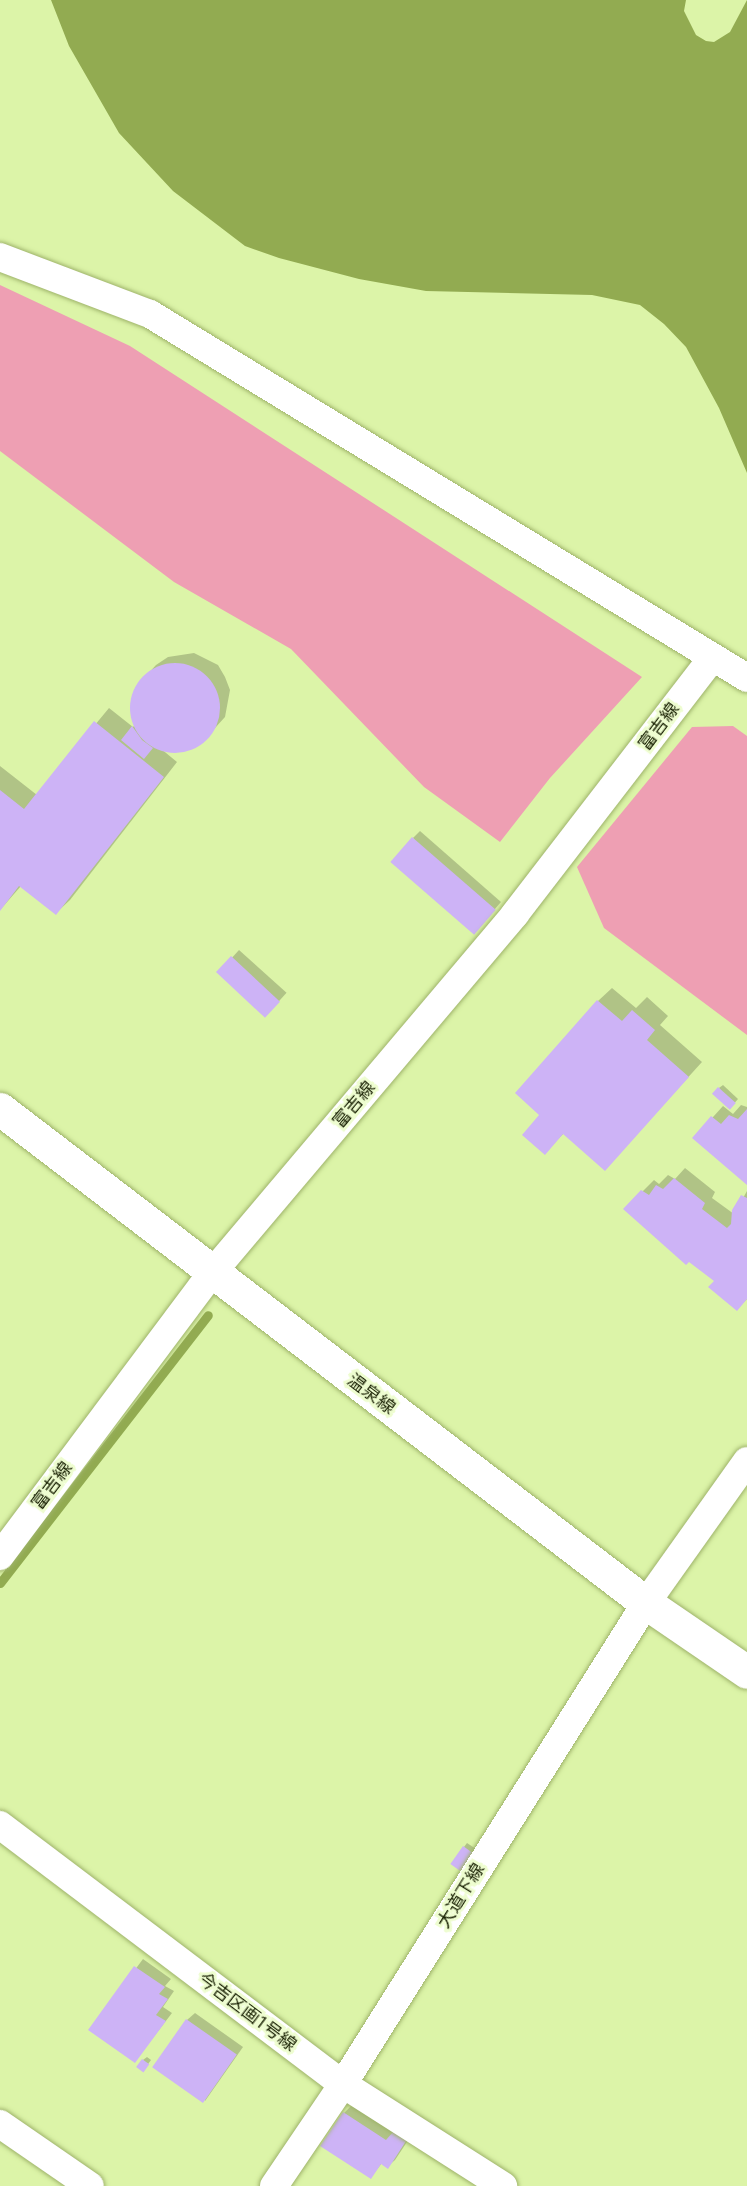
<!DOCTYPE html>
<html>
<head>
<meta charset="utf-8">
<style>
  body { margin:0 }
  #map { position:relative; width:747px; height:2186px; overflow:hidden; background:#dcf4a8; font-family:"Roboto Condensed","Noto Sans JP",sans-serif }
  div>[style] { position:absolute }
  .green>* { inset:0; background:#ee9fb3 }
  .water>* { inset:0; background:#92ab51 }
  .shadow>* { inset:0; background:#0003; transform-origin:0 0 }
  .stream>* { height:9px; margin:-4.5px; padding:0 4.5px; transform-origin:4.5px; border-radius:4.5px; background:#92ab51 }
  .building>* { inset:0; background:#cdb3f6; transform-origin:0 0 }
  .round { border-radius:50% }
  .roads { filter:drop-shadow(0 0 2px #9eb36a) drop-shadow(0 0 2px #9eb36a) }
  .minor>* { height:28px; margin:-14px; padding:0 14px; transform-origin:14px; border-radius:14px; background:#fff }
  .tertiary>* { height:33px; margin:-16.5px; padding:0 16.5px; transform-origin:16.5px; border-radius:16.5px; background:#fff }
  span { translate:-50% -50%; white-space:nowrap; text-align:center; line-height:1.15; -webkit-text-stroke:6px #eefdd0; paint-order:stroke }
  .street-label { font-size:18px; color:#1c2406 }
</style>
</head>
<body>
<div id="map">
  <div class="green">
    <div style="clip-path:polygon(0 285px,130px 346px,642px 677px,550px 778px,500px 842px,424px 787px,291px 649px,174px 582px,0 451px)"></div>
    <div style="clip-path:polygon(733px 726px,747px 736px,747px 1035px,604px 928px,577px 867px,692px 727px)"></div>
  </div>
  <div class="water">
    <div style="clip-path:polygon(51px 0,686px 0,684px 11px,696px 35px,706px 41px,714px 42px,730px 32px,747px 0,747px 473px,719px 408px,686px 347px,664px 324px,640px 305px,592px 295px,426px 291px,359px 279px,279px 258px,245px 246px,173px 191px,119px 133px,69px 46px)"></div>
  </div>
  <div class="shadow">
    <div style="clip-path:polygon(194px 653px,218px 665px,225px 677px,230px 690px,225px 717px,205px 739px,194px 747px,180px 751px,160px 748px,177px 762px,70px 900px,56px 913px,21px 886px,0 910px,0 766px,37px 795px,109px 708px,133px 727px,135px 725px,132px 700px,136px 687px,156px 665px,168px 657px)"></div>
    <div style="clip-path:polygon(420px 831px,501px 902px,481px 925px,413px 838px)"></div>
    <div style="left:239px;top:950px;width:64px;height:30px;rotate:42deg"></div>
    <div style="clip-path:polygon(612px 988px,636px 1008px,647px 997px,668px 1016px,660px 1025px,702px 1062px,605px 1169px,564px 1133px,545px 1153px,542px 1115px,598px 1001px)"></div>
    <div style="clip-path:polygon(723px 1085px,738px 1099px,731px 1107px,719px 1088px)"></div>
    <div style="clip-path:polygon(741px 1105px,747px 1107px,747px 1183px,694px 1138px,723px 1106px,733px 1114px)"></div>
    <div style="clip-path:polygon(685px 1168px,715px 1192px,712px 1198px,734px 1214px,747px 1191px,747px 1299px,737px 1309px,716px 1281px,625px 1209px,654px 1180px,659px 1184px,668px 1175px,675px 1179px)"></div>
    <div style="clip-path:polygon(467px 1843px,476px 1849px,465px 1865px,464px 1847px)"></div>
    <div style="clip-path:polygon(143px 1959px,171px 1979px,165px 1986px,174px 1991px,163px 2007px,172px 2013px,135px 2061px,90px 2030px)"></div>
    <div style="clip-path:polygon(195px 2013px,243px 2047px,205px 2101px,187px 2020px)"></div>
    <div style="clip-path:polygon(147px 2057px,151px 2060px,146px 2067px,143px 2060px)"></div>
    <div style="clip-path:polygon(351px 2106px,413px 2133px,395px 2160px,387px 2167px,382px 2163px,371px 2177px,344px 2113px)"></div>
  </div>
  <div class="stream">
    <div style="left:0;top:1583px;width:339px;rotate:-52.2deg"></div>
  </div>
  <div class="building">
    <div class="round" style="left:130px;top:663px;width:90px;height:90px"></div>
    <div style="clip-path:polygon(94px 721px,164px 777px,56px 915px,19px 886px,0 911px,0 790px,24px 809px)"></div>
    <div style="clip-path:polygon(132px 726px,142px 740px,153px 748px,144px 759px,121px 740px)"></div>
    <div style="left:412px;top:837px;width:111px;height:33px;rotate:41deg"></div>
    <div style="left:231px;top:956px;width:67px;height:22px;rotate:43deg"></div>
    <div style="clip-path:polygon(597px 1000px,622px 1021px,632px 1010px,655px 1030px,647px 1040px,689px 1077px,605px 1171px,563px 1134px,545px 1155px,522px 1135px,539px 1115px,515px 1093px)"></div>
    <div style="left:718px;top:1087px;width:24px;height:9px;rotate:42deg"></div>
    <div style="clip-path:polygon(747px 1109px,747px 1185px,692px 1138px,711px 1116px,721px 1124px,729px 1115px,738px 1119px)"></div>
    <div style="clip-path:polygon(674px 1178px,705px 1203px,702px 1209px,727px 1228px,731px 1224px,732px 1210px,741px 1195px,747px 1198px,747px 1299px,737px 1311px,708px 1287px,714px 1281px,689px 1262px,686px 1265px,623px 1209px,641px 1190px,649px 1195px,656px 1185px,663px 1189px)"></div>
    <div style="left:463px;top:1846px;width:12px;height:22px;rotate:35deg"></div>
    <div style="clip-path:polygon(134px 1966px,165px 1987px,159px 1994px,168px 1999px,156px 2015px,166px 2021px,135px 2063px,88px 2030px)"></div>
    <div style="left:186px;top:2019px;width:62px;height:59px;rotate:35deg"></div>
    <div style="left:142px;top:2059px;width:9px;height:10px;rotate:36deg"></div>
    <div style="clip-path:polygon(343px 2112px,386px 2140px,393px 2132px,406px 2141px,388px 2169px,381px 2164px,371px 2179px,320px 2146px)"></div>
  </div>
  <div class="roads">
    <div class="minor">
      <div style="left:0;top:257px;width:160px;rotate:20.8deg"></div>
      <div style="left:150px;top:314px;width:699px;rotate:31.37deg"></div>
      <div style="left:0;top:1556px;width:354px;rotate:-53.2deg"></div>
      <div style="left:212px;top:1273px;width:470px;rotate:-49.8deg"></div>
      <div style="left:515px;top:914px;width:323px;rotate:-52.4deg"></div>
      <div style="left:0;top:1825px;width:430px;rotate:37.1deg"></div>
      <div style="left:343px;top:2084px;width:190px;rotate:32.5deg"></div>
      <div style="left:0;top:2124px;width:109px;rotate:34.6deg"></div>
      <div style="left:274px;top:2186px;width:123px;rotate:-55.9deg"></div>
      <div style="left:343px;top:2084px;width:568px;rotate:-57.79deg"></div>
      <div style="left:646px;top:1603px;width:174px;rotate:-54.6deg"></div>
    </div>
    <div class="tertiary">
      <div style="left:0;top:1109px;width:813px;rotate:37.41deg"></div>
      <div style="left:646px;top:1603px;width:122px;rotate:34.3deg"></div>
    </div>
  </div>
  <div class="street-label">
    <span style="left:659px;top:727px;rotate:-53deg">富吉線</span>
    <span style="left:354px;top:1105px;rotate:-50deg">富吉線</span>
    <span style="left:371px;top:1394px;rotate:37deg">温泉線</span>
    <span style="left:52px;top:1486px;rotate:-53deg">富吉線</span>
    <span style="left:461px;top:1896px;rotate:-58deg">大道下線</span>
    <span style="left:247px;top:2012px;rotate:37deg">今吉区画1号線</span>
  </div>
</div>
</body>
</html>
